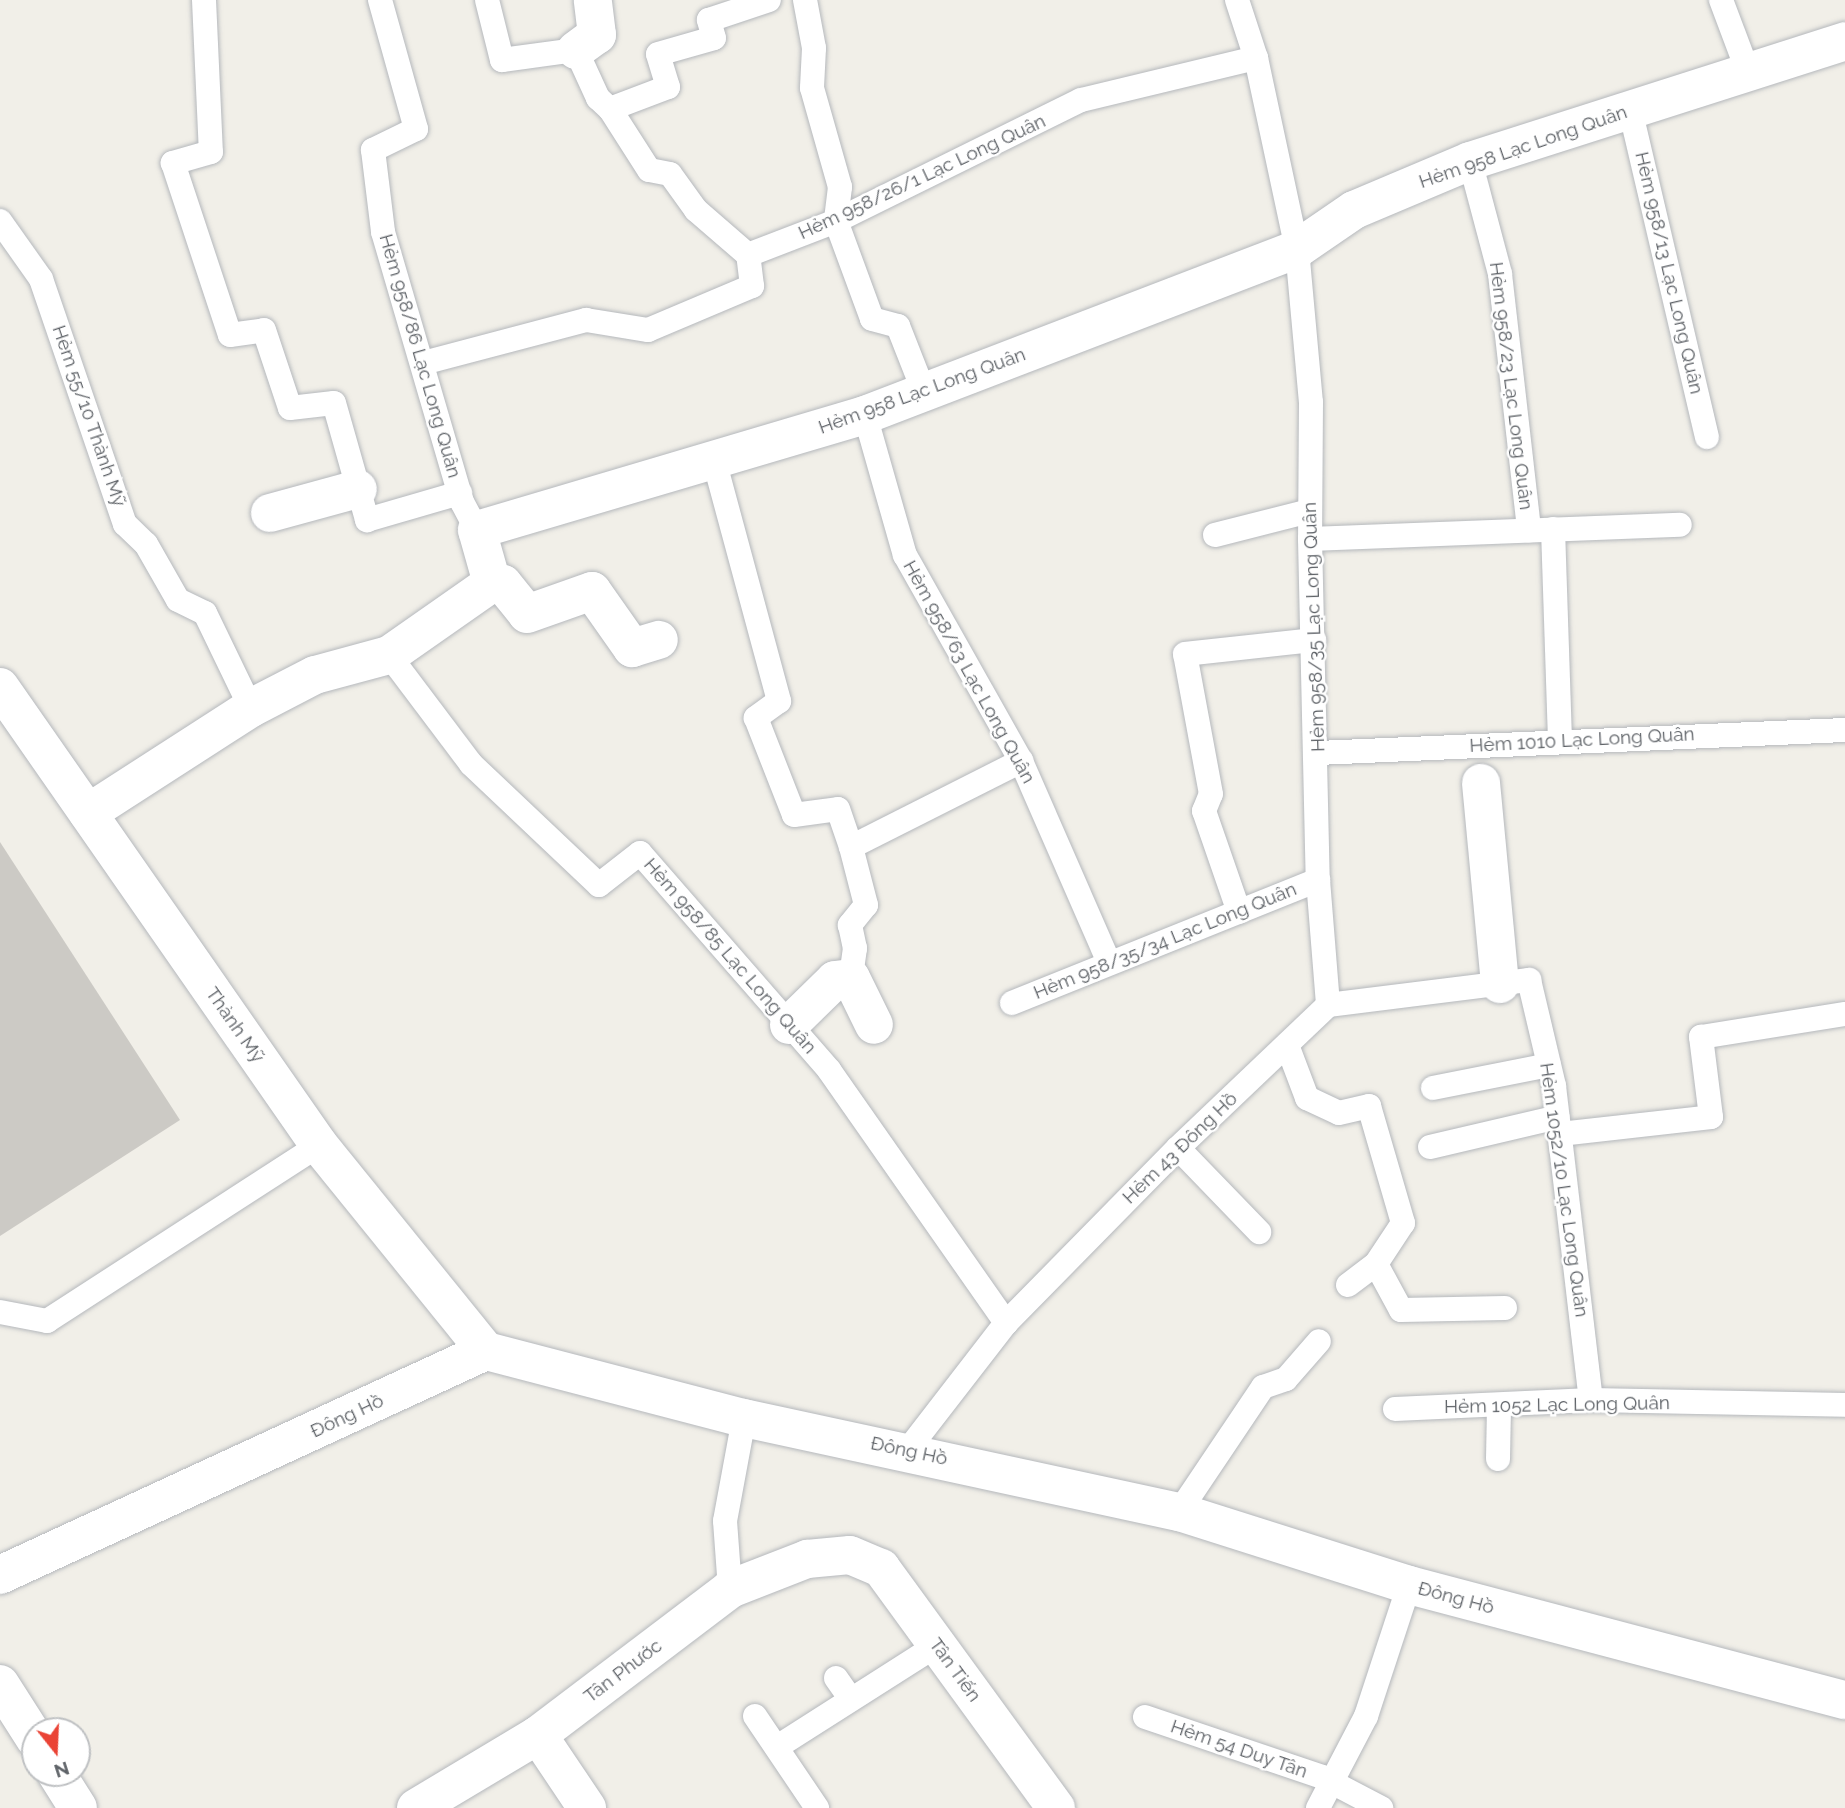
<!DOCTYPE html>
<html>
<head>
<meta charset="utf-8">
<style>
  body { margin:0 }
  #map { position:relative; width:1845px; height:1808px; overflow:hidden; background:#f1efe8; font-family:Raleway,sans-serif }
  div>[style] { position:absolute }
  .building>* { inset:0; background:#cccac5 }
  .roads { filter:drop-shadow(0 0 2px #b5b8bc) drop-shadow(0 0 2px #b5b8bc) }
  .lane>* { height:24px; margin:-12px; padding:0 12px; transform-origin:12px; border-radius:12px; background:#fff }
  .street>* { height:38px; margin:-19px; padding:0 19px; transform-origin:19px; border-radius:19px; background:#fff }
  span { translate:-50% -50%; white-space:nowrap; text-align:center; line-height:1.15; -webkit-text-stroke:5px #fff; paint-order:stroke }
  .street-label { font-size:19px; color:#5f6368 }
  .north { position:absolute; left:21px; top:1717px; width:70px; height:70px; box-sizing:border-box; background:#fff; border:2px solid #bfc1c3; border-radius:50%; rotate:162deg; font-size:19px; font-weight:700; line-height:28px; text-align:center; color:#5f6368 }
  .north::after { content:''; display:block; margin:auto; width:24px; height:32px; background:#ea4335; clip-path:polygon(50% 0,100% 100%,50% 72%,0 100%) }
</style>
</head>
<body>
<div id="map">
  <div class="building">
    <div style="clip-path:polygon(0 842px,180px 1120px,0 1236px)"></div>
  </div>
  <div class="roads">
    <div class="lane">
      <div style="left:204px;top:0;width:152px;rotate:87.4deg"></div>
      <div style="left:211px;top:152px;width:40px;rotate:164deg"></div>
      <div style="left:173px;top:163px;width:181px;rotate:71.7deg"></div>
      <div style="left:230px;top:335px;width:34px;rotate:-8deg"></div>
      <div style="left:264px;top:330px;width:82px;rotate:71.6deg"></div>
      <div style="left:290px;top:408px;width:44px;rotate:-6.5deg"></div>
      <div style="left:334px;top:403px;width:122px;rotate:74.2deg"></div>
      <div style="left:367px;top:520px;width:97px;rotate:-16.2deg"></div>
      <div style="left:380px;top:0;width:134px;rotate:74.4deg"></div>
      <div style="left:416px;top:129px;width:48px;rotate:154deg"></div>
      <div style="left:373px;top:150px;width:83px;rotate:83deg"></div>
      <div style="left:383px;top:232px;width:281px;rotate:73.7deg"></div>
      <div style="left:462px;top:502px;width:32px;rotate:62deg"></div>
      <div style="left:487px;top:0;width:62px;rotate:76deg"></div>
      <div style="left:502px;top:60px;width:75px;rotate:-7.7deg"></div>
      <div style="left:576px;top:50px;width:53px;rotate:65.4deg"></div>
      <div style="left:598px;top:98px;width:16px;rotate:43deg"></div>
      <div style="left:805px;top:0;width:49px;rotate:79.4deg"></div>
      <div style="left:814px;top:48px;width:40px;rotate:92.9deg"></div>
      <div style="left:812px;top:88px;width:103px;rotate:74.2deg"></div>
      <div style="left:840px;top:187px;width:34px;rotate:97deg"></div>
      <div style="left:836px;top:221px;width:104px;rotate:69.8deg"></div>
      <div style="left:872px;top:319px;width:27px;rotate:15deg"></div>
      <div style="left:898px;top:326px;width:71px;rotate:68.5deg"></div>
      <div style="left:1237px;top:0;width:61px;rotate:71.9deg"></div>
      <div style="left:1256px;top:58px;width:195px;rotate:77.9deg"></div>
      <div style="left:1297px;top:249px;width:154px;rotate:84.8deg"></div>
      <div style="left:1311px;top:402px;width:137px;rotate:90.4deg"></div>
      <div style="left:1310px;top:539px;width:341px;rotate:88.7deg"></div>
      <div style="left:1318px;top:880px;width:125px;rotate:85.4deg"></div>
      <div style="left:1721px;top:0;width:74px;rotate:69.4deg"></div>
      <div style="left:1630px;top:109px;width:337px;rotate:76.8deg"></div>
      <div style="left:1470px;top:161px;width:117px;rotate:75.1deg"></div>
      <div style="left:1500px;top:274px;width:258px;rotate:83.5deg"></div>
      <div style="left:0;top:221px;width:71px;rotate:54.7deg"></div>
      <div style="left:41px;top:279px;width:259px;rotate:71.1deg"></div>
      <div style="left:125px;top:524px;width:29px;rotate:44deg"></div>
      <div style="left:146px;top:544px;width:64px;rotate:60.3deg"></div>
      <div style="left:178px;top:600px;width:30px;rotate:26deg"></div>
      <div style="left:205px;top:613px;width:106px;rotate:64.2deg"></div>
      <div style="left:748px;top:255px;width:69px;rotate:-139.1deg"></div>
      <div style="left:696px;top:210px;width:44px;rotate:-125.8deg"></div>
      <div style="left:670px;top:174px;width:21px;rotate:-169deg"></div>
      <div style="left:649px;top:170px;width:72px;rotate:-122.6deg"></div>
      <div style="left:610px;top:109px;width:62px;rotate:-20.8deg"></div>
      <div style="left:668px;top:87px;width:34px;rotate:-107deg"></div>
      <div style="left:658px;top:54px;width:58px;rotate:-15.9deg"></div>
      <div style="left:714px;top:38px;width:19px;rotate:-106deg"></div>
      <div style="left:709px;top:20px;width:63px;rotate:-18.4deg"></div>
      <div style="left:423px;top:363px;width:169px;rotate:-14.8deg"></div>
      <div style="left:586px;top:320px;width:63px;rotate:9.2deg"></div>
      <div style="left:648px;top:330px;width:113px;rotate:-22.9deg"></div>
      <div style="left:752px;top:286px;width:31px;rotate:-97deg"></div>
      <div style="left:748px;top:255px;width:94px;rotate:-21.1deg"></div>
      <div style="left:836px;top:221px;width:273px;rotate:-26.3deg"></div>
      <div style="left:1081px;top:100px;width:180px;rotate:-13.5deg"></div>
      <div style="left:865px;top:415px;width:146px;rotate:74.1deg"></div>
      <div style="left:905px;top:555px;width:236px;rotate:60.6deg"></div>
      <div style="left:1021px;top:761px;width:219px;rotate:66.4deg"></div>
      <div style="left:714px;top:460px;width:250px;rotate:74.9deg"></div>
      <div style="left:779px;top:701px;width:29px;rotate:144deg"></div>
      <div style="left:756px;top:718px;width:104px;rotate:68.6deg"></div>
      <div style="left:794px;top:815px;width:44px;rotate:-7.8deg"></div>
      <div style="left:838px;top:809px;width:40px;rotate:71.1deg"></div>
      <div style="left:851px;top:847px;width:60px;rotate:75.5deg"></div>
      <div style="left:866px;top:905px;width:26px;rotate:129deg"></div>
      <div style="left:850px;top:925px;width:24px;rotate:78deg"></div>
      <div style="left:855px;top:948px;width:30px;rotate:98deg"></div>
      <div style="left:1553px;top:529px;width:212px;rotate:88.1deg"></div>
      <div style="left:1215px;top:535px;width:98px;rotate:-14.2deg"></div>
      <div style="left:1310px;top:539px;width:370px;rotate:-2.2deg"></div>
      <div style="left:389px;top:655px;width:136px;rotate:53deg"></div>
      <div style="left:471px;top:764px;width:176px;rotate:43.4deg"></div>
      <div style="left:599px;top:885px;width:52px;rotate:-38deg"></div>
      <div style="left:640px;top:853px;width:288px;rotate:48.9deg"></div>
      <div style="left:829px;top:1070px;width:309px;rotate:55deg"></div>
      <div style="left:1318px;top:753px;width:528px;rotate:-2.5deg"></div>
      <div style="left:851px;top:847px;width:191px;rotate:-26.8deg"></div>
      <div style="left:1239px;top:912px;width:107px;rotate:-109.1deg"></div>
      <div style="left:1204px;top:811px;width:18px;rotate:-68deg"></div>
      <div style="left:1211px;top:794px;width:142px;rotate:-100.5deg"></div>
      <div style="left:1185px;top:654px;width:130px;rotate:-6.2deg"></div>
      <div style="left:1012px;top:1003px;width:330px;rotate:-21.9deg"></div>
      <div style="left:1287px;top:1045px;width:57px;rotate:69.3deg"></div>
      <div style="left:1307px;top:1098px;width:35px;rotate:25deg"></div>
      <div style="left:1339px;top:1113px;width:31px;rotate:-13deg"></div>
      <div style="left:1369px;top:1106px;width:122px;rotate:73.8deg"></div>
      <div style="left:1403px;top:1223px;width:49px;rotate:123.4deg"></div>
      <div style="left:1376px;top:1264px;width:52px;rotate:61.5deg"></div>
      <div style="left:1401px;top:1310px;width:104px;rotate:-1.1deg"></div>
      <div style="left:1433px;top:1088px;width:118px;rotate:-11.2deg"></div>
      <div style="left:1560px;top:1134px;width:152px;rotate:-6.4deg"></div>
      <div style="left:1711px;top:1117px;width:81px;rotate:-97.1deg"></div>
      <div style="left:1701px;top:1037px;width:146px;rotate:-9.1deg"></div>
      <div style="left:1430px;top:1147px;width:131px;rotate:-13.2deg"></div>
      <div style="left:1178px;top:1148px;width:117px;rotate:46deg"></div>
      <div style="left:1348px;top:1285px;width:35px;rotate:-37deg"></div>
      <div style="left:0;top:1312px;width:48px;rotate:10.8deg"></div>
      <div style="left:47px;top:1321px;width:324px;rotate:-32.9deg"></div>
      <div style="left:1395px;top:1409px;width:196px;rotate:-2.6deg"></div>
      <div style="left:1591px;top:1400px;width:254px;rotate:1.1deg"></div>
      <div style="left:907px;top:1451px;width:162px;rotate:-52.3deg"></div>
      <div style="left:1006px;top:1323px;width:245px;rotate:-45.5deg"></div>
      <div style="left:1178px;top:1148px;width:207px;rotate:-43.6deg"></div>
      <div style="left:1328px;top:1005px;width:203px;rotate:-7.1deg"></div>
      <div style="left:1529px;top:980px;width:109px;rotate:76.7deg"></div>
      <div style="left:1554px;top:1086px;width:316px;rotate:83.3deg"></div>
      <div style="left:1498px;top:1459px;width:53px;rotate:-88.9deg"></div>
      <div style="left:1179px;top:1512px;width:151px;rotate:-56.1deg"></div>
      <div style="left:1263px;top:1387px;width:24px;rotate:-19deg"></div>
      <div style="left:1286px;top:1379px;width:50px;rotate:-49deg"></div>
      <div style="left:730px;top:1589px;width:68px;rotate:-94.2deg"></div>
      <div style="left:725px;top:1521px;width:105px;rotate:-79.5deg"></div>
      <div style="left:836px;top:1678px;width:24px;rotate:55deg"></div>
      <div style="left:755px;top:1716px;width:111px;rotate:56deg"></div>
      <div style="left:1145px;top:1717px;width:187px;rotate:18.7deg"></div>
      <div style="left:1322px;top:1777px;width:67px;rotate:27.7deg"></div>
      <div style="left:777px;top:1747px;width:190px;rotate:-32.5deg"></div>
      <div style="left:1318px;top:1808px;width:104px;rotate:-62.4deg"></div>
      <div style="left:1366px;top:1716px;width:138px;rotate:-71.8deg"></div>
    </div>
    <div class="street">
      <div style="left:576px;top:50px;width:26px;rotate:-36deg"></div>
      <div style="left:597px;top:35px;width:35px;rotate:-97deg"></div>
      <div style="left:270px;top:513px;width:91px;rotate:-15.3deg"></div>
      <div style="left:492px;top:583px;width:11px;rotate:5deg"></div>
      <div style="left:503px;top:584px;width:38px;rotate:51deg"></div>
      <div style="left:527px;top:614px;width:69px;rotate:-19.5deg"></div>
      <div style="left:592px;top:591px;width:70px;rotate:54.9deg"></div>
      <div style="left:632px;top:648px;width:28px;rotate:-17deg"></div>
      <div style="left:0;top:687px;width:558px;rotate:55.14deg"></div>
      <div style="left:319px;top:1145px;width:265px;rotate:51deg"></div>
      <div style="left:1481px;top:783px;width:202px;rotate:84.6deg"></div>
      <div style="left:88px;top:813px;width:194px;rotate:-32.8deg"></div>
      <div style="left:251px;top:708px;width:72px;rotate:-27.3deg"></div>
      <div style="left:315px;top:675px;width:77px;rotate:-15.1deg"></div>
      <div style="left:389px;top:655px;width:126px;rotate:-35deg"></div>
      <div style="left:492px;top:583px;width:55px;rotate:-105.8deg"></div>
      <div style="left:477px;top:530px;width:405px;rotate:-16.5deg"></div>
      <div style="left:865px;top:415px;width:463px;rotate:-21deg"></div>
      <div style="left:1297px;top:249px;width:69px;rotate:-34.4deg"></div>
      <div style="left:1354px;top:210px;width:126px;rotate:-22.9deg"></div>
      <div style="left:1470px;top:161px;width:394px;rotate:-17.7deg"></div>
      <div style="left:789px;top:1025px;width:64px;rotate:-44.4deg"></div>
      <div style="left:835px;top:980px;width:16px;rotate:-7deg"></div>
      <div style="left:851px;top:978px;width:52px;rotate:63.9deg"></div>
      <div style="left:0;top:1575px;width:535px;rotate:-24.75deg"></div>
      <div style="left:486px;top:1351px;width:267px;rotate:14.6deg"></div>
      <div style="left:744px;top:1418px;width:445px;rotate:12.2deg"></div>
      <div style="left:1179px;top:1512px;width:241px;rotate:17.6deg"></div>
      <div style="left:1409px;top:1585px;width:451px;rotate:14.8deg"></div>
      <div style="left:0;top:1684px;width:65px;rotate:57.5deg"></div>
      <div style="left:538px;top:1735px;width:88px;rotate:56.1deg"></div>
      <div style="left:56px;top:1773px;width:41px;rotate:57.8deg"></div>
      <div style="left:416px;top:1808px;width:142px;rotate:-30.9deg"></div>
      <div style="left:538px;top:1735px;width:241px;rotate:-37.2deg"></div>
      <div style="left:730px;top:1589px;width:83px;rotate:-21.3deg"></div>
      <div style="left:807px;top:1559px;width:43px;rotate:-5.3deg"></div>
      <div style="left:850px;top:1555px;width:34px;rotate:23deg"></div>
      <div style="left:881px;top:1568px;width:297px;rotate:53.9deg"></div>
    </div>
  </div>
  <div class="street-label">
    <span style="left:1523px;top:147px;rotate:-19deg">Hẻm 958 Lạc Long Quân</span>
    <span style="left:922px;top:177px;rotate:-25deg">Hẻm 958/26/1 Lạc Long Quân</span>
    <span style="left:1669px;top:273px;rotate:77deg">Hẻm 958/13 Lạc Long Quân</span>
    <span style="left:420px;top:356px;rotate:74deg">Hẻm 958/86 Lạc Long Quân</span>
    <span style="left:1511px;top:386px;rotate:83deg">Hẻm 958/23 Lạc Long Quân</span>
    <span style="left:922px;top:391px;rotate:-20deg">Hẻm 958 Lạc Long Quân</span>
    <span style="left:89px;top:416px;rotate:71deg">Hẻm 55/10 Thành Mỹ</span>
    <span style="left:1314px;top:627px;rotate:-92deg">Hẻm 958/35 Lạc Long Quân</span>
    <span style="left:969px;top:672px;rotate:61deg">Hẻm 958/63 Lạc Long Quân</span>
    <span style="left:1582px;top:740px;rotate:-3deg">Hẻm 1010 Lạc Long Quân</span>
    <span style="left:1165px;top:941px;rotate:-22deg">Hẻm 958/35/34 Lạc Long Quân</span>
    <span style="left:730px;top:956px;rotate:49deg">Hẻm 958/85 Lạc Long Quân</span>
    <span style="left:235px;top:1025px;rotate:55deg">Thành Mỹ</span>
    <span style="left:1180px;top:1148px;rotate:-44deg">Hẻm 43 Đông Hồ</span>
    <span style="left:1564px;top:1190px;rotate:82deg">Hẻm 1052/10 Lạc Long Quân</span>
    <span style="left:1557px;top:1405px;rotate:-1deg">Hẻm 1052 Lạc Long Quân</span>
    <span style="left:347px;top:1416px;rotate:-25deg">Đông Hồ</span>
    <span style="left:909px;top:1451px;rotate:12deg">Đông Hồ</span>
    <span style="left:1456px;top:1598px;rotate:15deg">Đông Hồ</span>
    <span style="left:955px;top:1670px;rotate:54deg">Tân Tiến</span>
    <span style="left:623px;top:1671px;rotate:-37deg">Tân Phước</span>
    <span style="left:1239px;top:1749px;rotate:19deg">Hẻm 54 Duy Tân</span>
  </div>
  <div class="north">N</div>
</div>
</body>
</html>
